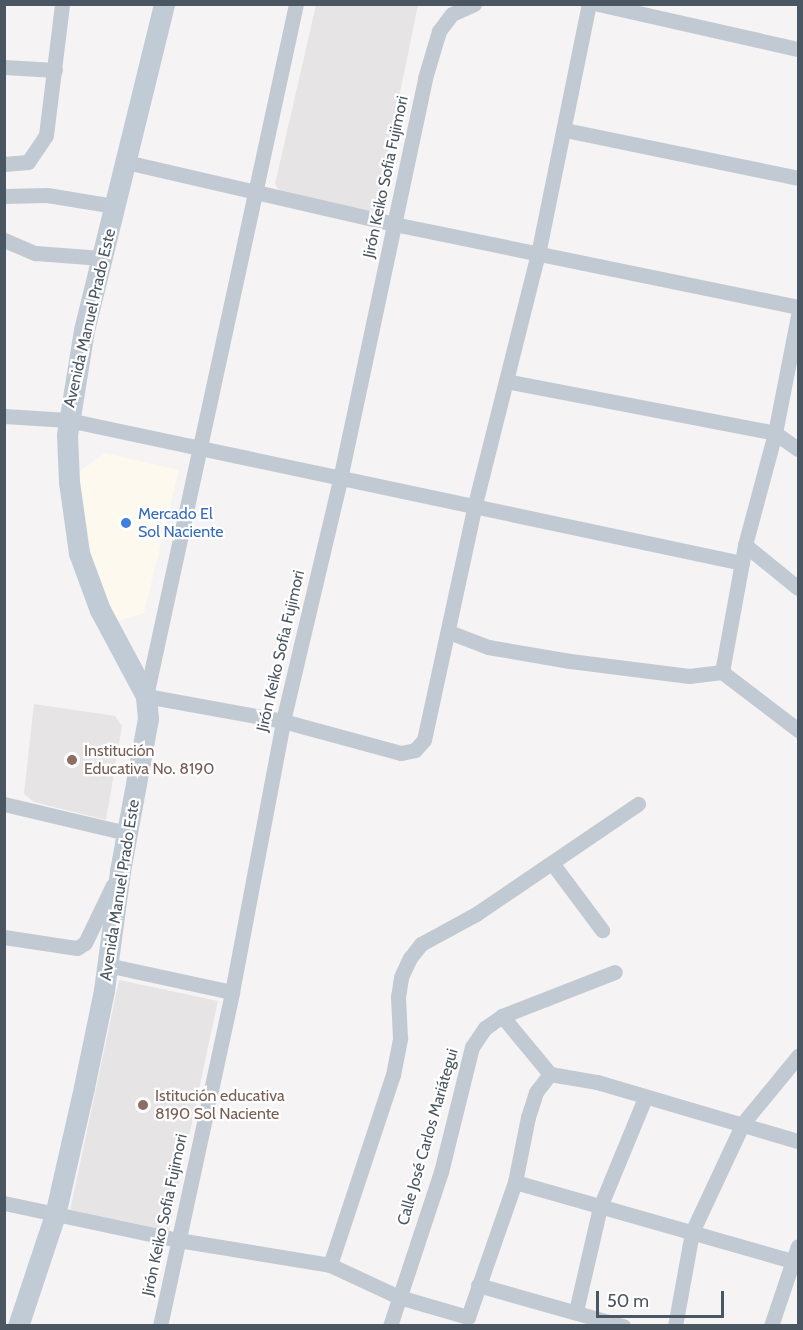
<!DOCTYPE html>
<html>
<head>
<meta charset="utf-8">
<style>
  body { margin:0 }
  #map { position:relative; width:803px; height:1330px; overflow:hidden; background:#f5f3f3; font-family:Cabin,sans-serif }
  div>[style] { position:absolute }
  .commercial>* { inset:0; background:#fdf9ef }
  .education>* { inset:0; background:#e6e4e5; transform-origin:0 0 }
  .street>* { height:15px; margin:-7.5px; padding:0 7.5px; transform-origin:7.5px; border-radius:7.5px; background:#c1cad2 }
  .secondary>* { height:21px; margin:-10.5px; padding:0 10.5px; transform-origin:10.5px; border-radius:10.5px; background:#c1cbd6 }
  .dots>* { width:16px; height:16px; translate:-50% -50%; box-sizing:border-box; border:3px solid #fff; border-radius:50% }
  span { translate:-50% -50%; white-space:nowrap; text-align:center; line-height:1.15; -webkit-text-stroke:4.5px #fff; paint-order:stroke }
  .street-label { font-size:16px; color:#4a5661 }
  .shop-label { font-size:16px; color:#366cbe }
  .left { translate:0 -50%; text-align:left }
  .education-label { font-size:16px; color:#785e54 }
  .frame { position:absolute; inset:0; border:6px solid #4a5661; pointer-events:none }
  .scale { position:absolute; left:596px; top:1291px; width:128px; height:27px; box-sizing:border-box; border:3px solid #4a5661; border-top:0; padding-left:8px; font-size:18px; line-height:21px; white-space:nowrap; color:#4a5661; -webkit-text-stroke:4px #fff; paint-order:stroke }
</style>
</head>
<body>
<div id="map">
  <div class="commercial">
    <div style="clip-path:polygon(105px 453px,179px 470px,144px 613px,114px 622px,94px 574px,79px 472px)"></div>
  </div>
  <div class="education">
    <div style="clip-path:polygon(316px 5px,418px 5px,376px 209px,369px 212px,280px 191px,275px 184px)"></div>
    <div style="clip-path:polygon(34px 704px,115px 716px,122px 726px,106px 820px,34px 802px,24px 794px)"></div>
    <div style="left:119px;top:980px;width:101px;height:235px;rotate:12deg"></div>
  </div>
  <div class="street">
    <div style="left:296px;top:4px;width:708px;rotate:102.23deg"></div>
    <div style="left:146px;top:696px;width:139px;rotate:10.3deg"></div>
    <div style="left:283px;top:721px;width:122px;rotate:15.2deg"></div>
    <div style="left:401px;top:753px;width:14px;rotate:-12deg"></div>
    <div style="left:415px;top:750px;width:13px;rotate:-48deg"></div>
    <div style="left:424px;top:740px;width:237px;rotate:-77.8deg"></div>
    <div style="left:474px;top:508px;width:262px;rotate:-75.9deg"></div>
    <div style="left:538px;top:254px;width:255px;rotate:-78.5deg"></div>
    <div style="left:598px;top:4px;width:205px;rotate:12.7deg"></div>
    <div style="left:4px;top:67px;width:51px;rotate:3.4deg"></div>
    <div style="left:565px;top:130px;width:238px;rotate:11.6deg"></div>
    <div style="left:126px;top:162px;width:275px;rotate:13deg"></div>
    <div style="left:394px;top:224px;width:412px;rotate:11.6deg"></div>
    <div style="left:4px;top:164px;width:24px;rotate:-5deg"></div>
    <div style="left:28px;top:162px;width:32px;rotate:-56deg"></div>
    <div style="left:46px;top:135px;width:132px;rotate:-83deg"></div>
    <div style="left:4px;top:196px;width:43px;rotate:-1.3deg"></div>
    <div style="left:47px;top:195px;width:69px;rotate:9.2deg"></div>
    <div style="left:4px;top:240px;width:34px;rotate:23deg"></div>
    <div style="left:35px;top:253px;width:67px;rotate:4.3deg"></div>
    <div style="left:506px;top:381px;width:274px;rotate:10.9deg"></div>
    <div style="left:775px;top:433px;width:28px;rotate:35deg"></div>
    <div style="left:4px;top:416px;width:64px;rotate:3.6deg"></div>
    <div style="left:68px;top:420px;width:689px;rotate:11.98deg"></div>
    <div style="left:745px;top:545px;width:68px;rotate:39.1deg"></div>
    <div style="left:449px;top:632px;width:42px;rotate:21deg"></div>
    <div style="left:488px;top:647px;width:83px;rotate:9.7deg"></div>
    <div style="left:570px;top:661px;width:120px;rotate:7.2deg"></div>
    <div style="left:689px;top:676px;width:33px;rotate:-7deg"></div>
    <div style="left:722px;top:672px;width:96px;rotate:37.3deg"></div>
    <div style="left:722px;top:672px;width:129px;rotate:-79.7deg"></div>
    <div style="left:745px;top:545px;width:116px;rotate:-75deg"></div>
    <div style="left:775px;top:433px;width:119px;rotate:-78.9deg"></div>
    <div style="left:4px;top:804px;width:126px;rotate:13.3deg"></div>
    <div style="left:552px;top:863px;width:84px;rotate:53.3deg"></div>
    <div style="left:4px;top:937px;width:74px;rotate:8.6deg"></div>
    <div style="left:77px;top:948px;width:9px;rotate:-32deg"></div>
    <div style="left:85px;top:943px;width:64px;rotate:-64.2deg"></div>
    <div style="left:107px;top:965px;width:128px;rotate:12.2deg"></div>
    <div style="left:502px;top:1016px;width:75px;rotate:50.4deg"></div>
    <div style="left:515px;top:1182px;width:289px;rotate:15.9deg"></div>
    <div style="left:4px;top:1203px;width:178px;rotate:12deg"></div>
    <div style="left:178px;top:1240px;width:154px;rotate:9.3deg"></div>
    <div style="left:330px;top:1265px;width:76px;rotate:24.9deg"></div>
    <div style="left:399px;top:1297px;width:72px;rotate:16.2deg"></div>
    <div style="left:468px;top:1317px;width:143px;rotate:-70.8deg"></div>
    <div style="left:515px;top:1182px;width:66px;rotate:-78.7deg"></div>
    <div style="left:528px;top:1117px;width:26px;rotate:-72deg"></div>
    <div style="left:536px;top:1092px;width:23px;rotate:-52deg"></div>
    <div style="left:550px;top:1074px;width:48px;rotate:9.7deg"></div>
    <div style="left:597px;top:1082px;width:209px;rotate:16.4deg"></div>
    <div style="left:330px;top:1265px;width:200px;rotate:-71.7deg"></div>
    <div style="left:393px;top:1075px;width:38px;rotate:-79deg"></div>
    <div style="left:400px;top:1038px;width:41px;rotate:-92.8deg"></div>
    <div style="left:398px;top:997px;width:20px;rotate:-81deg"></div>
    <div style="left:401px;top:977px;width:21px;rotate:-65deg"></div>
    <div style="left:410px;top:958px;width:18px;rotate:-52deg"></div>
    <div style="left:421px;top:944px;width:63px;rotate:-28.6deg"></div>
    <div style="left:476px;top:914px;width:196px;rotate:-34.2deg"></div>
    <div style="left:478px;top:1285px;width:151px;rotate:15.8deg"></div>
    <div style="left:576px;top:1311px;width:107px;rotate:-77deg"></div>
    <div style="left:600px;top:1207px;width:118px;rotate:-67.6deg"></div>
    <div style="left:160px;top:1326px;width:342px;rotate:-77.8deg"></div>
    <div style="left:232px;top:992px;width:276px;rotate:-79.3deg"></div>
    <div style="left:283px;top:721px;width:249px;rotate:-76.7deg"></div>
    <div style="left:340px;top:479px;width:410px;rotate:-78deg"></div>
    <div style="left:425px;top:78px;width:49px;rotate:-73.4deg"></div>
    <div style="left:439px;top:31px;width:21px;rotate:-53deg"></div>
    <div style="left:452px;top:14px;width:24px;rotate:-24deg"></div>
    <div style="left:390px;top:1326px;width:162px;rotate:-71.7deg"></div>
    <div style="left:441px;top:1172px;width:129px;rotate:-76.1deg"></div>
    <div style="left:472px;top:1047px;width:23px;rotate:-56deg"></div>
    <div style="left:485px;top:1028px;width:21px;rotate:-35deg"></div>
    <div style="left:502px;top:1016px;width:121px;rotate:-21.3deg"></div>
    <div style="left:675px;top:1326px;width:96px;rotate:-79.7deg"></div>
    <div style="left:692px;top:1232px;width:120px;rotate:-64.9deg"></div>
    <div style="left:743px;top:1123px;width:87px;rotate:-50.6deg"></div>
    <div style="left:771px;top:1326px;width:84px;rotate:-71.4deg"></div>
  </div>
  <div class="secondary">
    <div style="left:18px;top:1326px;width:117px;rotate:-71.6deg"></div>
    <div style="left:55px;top:1215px;width:131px;rotate:-77.2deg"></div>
    <div style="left:84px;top:1087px;width:99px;rotate:-78.3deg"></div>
    <div style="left:104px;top:990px;width:120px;rotate:-82.3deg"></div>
    <div style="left:120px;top:871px;width:155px;rotate:-79.6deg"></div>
    <div style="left:148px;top:719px;width:23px;rotate:-95deg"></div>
    <div style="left:146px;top:696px;width:98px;rotate:-118.1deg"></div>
    <div style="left:100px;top:610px;width:61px;rotate:-110.2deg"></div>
    <div style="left:79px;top:553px;width:72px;rotate:-98deg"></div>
    <div style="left:69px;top:482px;width:47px;rotate:-92.4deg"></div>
    <div style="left:67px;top:435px;width:106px;rotate:-80.8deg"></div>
    <div style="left:84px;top:330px;width:336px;rotate:-76.2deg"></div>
  </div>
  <div class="dots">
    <div style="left:126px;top:523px;background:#3f7fe0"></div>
    <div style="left:72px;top:760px;background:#8d6e63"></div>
    <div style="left:143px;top:1105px;background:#8d6e63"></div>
  </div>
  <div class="street-label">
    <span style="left:386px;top:177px;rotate:-78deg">Jirón Keiko Sofia Fujimori</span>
    <span style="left:90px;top:318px;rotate:-77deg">Avenida Manuel Prado Este</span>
    <span style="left:281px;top:651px;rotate:-77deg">Jirón Keiko Sofia Fujimori</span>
    <span style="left:120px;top:890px;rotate:-81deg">Avenida Manuel Prado Este</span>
    <span style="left:428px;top:1137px;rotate:-74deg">Calle José Carlos Mariátegui</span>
    <span style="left:165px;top:1215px;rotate:-78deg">Jirón Keiko Sofia Fujimori</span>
  </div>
  <div class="shop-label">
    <span class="left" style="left:138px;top:523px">Mercado El<br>Sol Naciente</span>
  </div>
  <div class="education-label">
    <span class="left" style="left:84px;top:760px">Institución<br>Educativa No. 8190</span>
    <span class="left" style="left:155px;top:1105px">Istitución educativa<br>8190 Sol Naciente</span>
  </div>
  <div class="frame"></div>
  <div class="scale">50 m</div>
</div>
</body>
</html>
